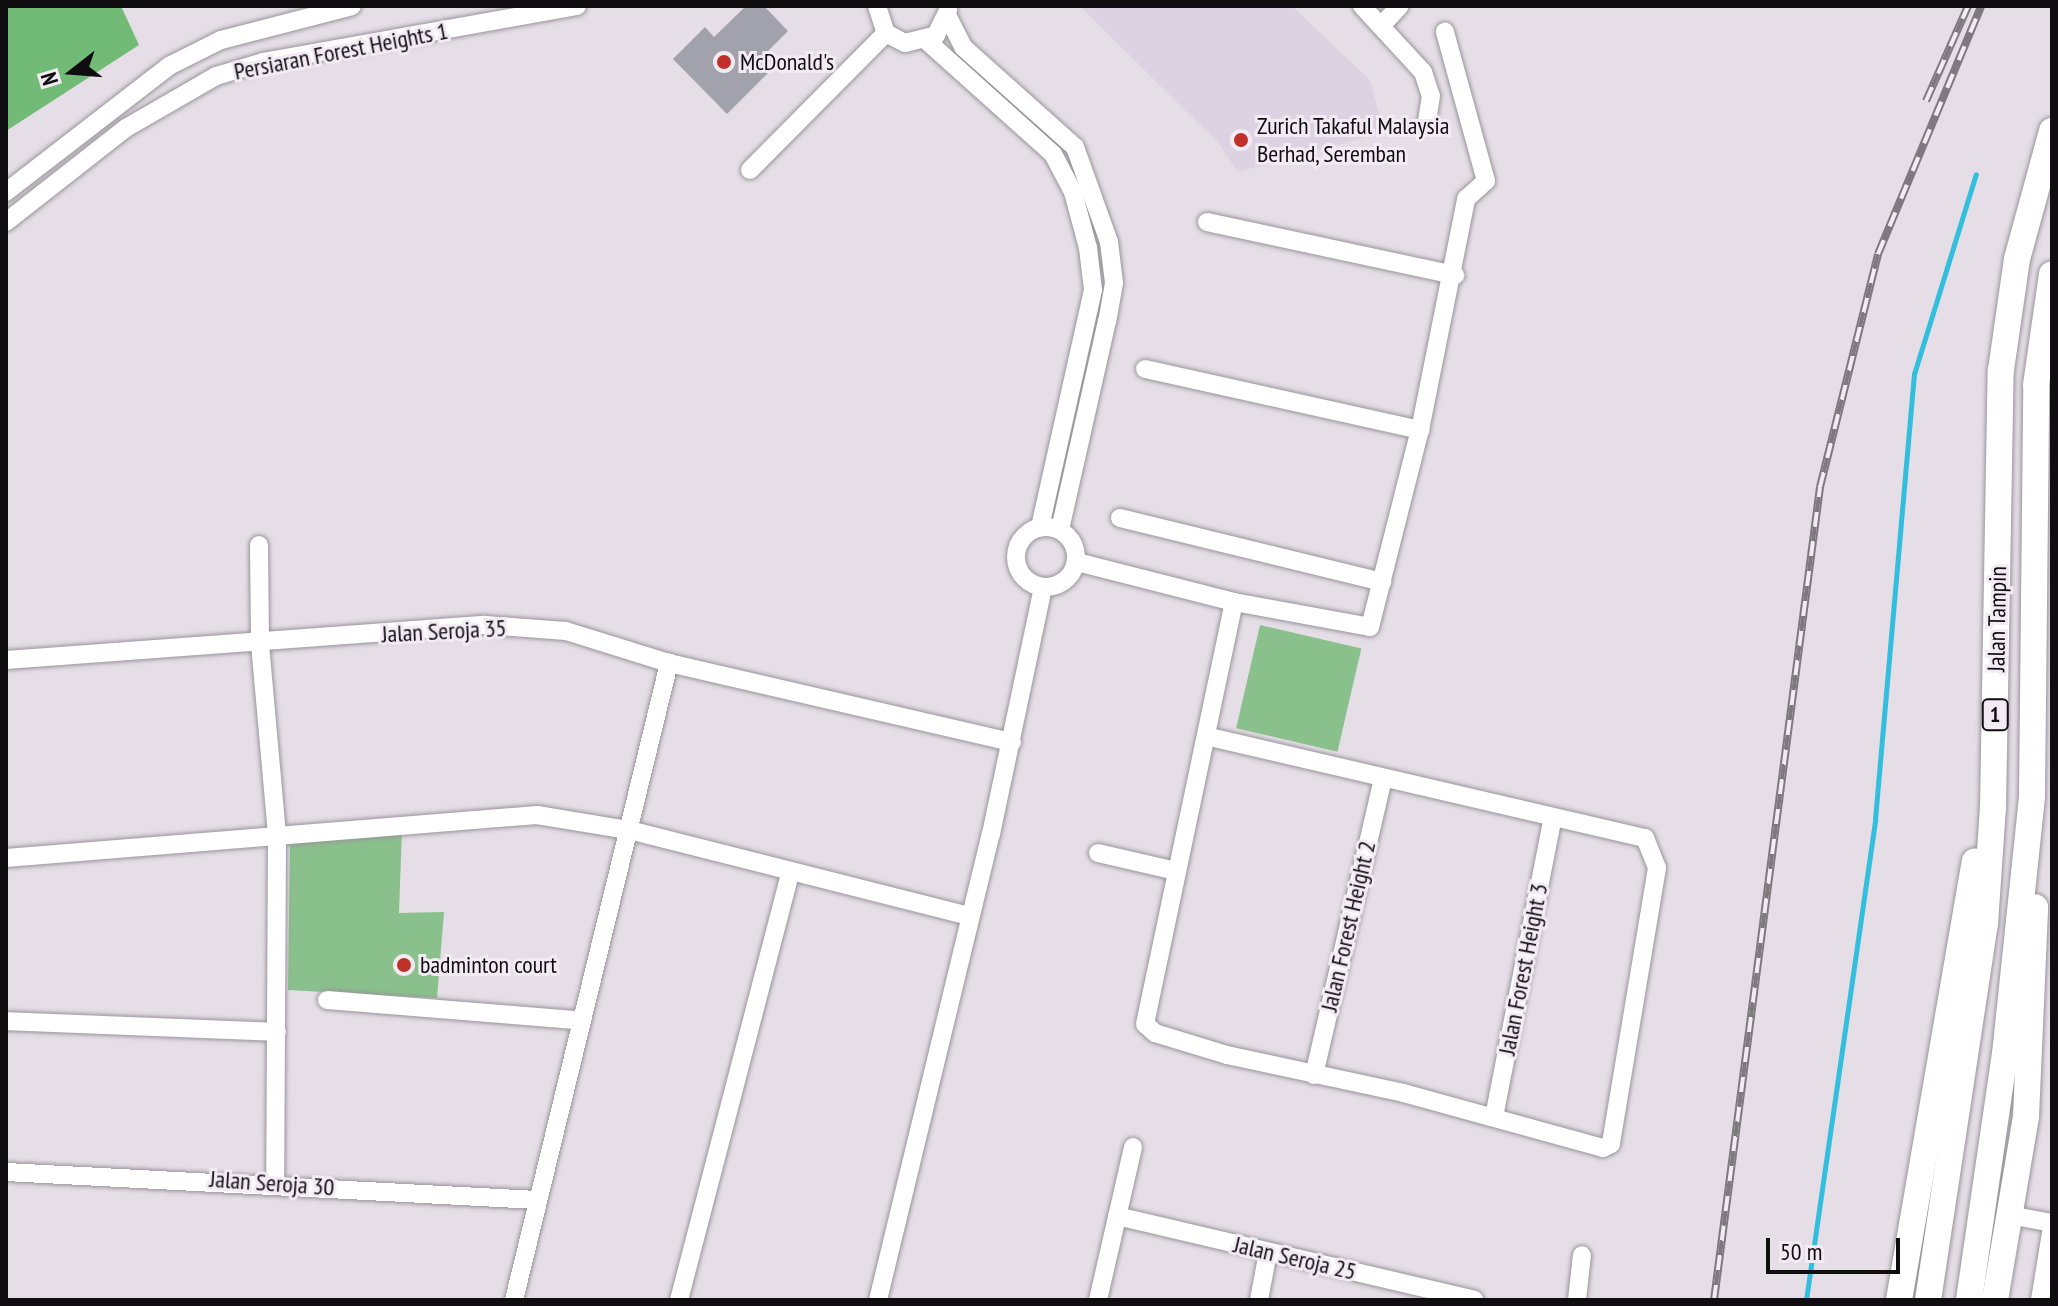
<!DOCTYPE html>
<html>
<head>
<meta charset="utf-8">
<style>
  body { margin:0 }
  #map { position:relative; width:2058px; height:1306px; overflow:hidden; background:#e5dee6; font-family:"PT Sans Narrow",sans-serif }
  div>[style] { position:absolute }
  .built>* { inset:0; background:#ddd2e1 }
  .green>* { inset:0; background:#89c08c; transform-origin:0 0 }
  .forest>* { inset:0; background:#72bb77 }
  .stream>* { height:5px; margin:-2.5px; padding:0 2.5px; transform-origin:2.5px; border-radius:2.5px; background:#33bede }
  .building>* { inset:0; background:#a1a2ab }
  .roads { filter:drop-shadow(0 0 2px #99949b) drop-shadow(0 0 2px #99949b) }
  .minor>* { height:18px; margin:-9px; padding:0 9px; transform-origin:9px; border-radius:9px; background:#fff }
  .minor>.ring { margin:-9px; padding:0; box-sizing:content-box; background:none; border:18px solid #fff; border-radius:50% }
  .highway>* { height:26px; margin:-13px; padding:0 13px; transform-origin:13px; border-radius:13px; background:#fff }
  .rail>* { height:8px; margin-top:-4px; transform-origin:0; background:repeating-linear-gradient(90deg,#f2ebf4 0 15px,#7e797f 0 30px); box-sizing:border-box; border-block:2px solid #7e797f }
  .dots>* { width:22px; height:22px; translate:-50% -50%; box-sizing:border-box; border:4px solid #f2ebf4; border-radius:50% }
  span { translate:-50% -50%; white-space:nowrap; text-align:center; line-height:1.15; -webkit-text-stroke:6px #f2ebf4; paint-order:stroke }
  .shield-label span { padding:2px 6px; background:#f2ebf4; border:2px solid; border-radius:6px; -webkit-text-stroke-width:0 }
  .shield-label { font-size:22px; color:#0f0d10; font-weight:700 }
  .street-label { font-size:24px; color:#0f0d10 }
  .poi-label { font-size:24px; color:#0f0d10 }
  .left { translate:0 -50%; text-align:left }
  .frame { position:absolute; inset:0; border:8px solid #0f0d10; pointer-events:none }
  .north { position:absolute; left:32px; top:32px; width:80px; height:80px; -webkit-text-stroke:6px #f2ebf4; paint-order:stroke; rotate:253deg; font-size:22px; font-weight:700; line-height:32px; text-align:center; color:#0f0d10 }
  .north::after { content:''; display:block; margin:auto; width:28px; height:36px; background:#0f0d10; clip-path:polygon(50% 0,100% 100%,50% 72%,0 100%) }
  .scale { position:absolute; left:1766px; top:1238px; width:134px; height:36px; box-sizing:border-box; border:4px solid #0f0d10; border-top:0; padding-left:10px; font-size:24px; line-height:28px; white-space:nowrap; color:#0f0d10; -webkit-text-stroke:6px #f2ebf4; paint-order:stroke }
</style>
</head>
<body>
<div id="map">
  <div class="built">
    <div style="clip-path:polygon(1080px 6px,1292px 6px,1370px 80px,1384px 132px,1238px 172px,1219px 144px)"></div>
  </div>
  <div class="green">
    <div style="left:1260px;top:625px;width:104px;height:106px;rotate:13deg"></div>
    <div style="clip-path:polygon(402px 829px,399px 913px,444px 912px,437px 998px,288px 990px,290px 838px)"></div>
  </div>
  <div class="forest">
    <div style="clip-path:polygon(6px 6px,121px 6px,139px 45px,6px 131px)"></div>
  </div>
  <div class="stream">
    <div style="left:1806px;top:1300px;width:486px;rotate:-81.8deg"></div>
    <div style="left:1875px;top:819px;width:447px;rotate:-85deg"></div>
    <div style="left:1914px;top:374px;width:209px;rotate:-72.8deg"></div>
  </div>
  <div class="building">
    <div style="clip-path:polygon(746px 6px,764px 6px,788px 31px,765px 54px,776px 65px,727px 114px,673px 59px,705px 27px,714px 37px)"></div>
  </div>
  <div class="roads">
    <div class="minor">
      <div style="left:877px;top:6px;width:28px;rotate:72deg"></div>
      <div style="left:886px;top:33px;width:21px;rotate:28deg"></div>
      <div style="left:905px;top:43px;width:32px;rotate:-14deg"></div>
      <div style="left:936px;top:35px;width:28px;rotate:-64deg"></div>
      <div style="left:1362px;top:6px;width:90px;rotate:47.3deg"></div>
      <div style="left:1423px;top:72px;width:25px;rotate:72deg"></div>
      <div style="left:1431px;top:96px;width:26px;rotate:99deg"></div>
      <div style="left:948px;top:17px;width:34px;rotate:63deg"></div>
      <div style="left:963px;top:47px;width:150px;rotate:41.8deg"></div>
      <div style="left:1075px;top:147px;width:101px;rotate:70.3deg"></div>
      <div style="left:1109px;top:242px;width:41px;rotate:83deg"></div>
      <div style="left:1114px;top:283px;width:39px;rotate:100deg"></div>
      <div style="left:1107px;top:321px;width:213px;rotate:102.7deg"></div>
      <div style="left:1382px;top:25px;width:26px;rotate:-47deg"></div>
      <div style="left:927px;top:41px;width:169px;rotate:41.9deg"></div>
      <div style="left:1053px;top:154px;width:43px;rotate:62.2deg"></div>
      <div style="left:1073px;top:192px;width:58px;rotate:75deg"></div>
      <div style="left:1088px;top:248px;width:42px;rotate:83.2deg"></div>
      <div style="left:1093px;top:290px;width:243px;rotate:102.6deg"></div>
      <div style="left:750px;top:170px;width:193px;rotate:-45.2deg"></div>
      <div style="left:6px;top:192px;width:206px;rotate:-37.7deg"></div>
      <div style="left:169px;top:66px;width:58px;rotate:-26.6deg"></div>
      <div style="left:221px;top:40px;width:135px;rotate:-14.5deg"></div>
      <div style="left:6px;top:222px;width:152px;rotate:-38.1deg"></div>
      <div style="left:126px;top:128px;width:104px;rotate:-30deg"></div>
      <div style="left:216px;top:76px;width:49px;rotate:-16.6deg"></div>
      <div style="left:263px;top:62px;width:319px;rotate:-10.1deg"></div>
      <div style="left:1207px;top:222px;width:254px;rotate:12.1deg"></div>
      <div style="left:1145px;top:369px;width:282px;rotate:12.5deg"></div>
      <div style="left:1120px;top:518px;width:270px;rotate:13.7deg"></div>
      <div class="ring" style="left:1016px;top:527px;width:42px;height:42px"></div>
      <div style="left:259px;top:545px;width:99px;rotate:89.4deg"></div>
      <div style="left:260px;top:644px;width:193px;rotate:84.9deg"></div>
      <div style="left:277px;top:836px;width:347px;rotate:90.3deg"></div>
      <div style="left:1077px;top:562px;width:162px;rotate:14.3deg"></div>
      <div style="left:1234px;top:602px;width:138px;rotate:10.4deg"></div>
      <div style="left:1370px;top:627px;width:203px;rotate:-75.8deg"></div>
      <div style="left:1420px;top:430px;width:236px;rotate:-78.7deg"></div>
      <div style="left:1466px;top:199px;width:27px;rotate:-42deg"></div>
      <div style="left:1486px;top:181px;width:155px;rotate:-105.4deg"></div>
      <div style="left:6px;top:660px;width:480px;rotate:-4.2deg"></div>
      <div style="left:485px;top:625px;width:81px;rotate:4.2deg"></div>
      <div style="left:566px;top:631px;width:108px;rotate:17.3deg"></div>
      <div style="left:669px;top:663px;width:352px;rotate:13deg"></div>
      <div style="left:1210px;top:737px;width:447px;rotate:13.1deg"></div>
      <div style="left:1645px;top:838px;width:32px;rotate:68deg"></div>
      <div style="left:1657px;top:868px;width:280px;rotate:99.5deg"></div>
      <div style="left:1611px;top:1144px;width:9px;rotate:153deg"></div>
      <div style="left:1603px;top:1148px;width:206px;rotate:-164.6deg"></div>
      <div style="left:1404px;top:1093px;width:181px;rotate:-167.9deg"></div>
      <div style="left:1227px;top:1055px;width:75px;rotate:-163deg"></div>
      <div style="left:1155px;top:1033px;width:13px;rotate:-138deg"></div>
      <div style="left:1145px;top:1024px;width:431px;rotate:-78.1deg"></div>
      <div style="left:1098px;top:853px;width:80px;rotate:13deg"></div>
      <div style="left:6px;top:858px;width:533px;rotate:-4.63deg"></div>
      <div style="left:537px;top:815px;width:93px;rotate:9.3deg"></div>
      <div style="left:629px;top:830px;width:351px;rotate:14.2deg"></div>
      <div style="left:327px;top:1000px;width:252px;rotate:4.6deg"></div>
      <div style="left:6px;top:1021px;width:271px;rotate:2.3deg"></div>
      <div style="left:1314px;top:1075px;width:305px;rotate:-76.9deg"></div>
      <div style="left:1494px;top:1117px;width:302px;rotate:-78.9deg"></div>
      <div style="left:6px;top:1172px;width:532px;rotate:3.02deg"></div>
      <div style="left:2009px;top:1215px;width:44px;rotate:10.5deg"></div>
      <div style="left:1117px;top:1216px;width:367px;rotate:13.2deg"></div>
      <div style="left:514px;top:1300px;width:656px;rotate:-76.32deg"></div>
      <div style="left:679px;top:1300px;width:440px;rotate:-75.4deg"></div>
      <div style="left:878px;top:1300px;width:480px;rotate:-76.4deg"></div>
      <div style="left:991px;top:834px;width:251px;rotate:-78.1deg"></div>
      <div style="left:1098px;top:1300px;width:157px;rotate:-77.1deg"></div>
      <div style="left:1259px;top:1300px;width:49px;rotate:-79.4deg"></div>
      <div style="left:1577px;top:1300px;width:45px;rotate:-83.7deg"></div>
      <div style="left:2040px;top:1300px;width:74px;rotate:-80.7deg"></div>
    </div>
    <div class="highway">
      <div style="left:1899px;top:1300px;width:445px;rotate:-80.2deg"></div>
      <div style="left:1928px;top:1300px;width:380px;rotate:-81.4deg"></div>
      <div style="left:1985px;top:924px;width:116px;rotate:-86.1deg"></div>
      <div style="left:1993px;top:808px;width:438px;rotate:-89deg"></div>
      <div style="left:2001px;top:370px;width:112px;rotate:-81.8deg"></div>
      <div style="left:2017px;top:259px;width:133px;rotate:-74.7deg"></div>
      <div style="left:1969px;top:1300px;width:249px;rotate:-81.7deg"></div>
      <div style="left:2005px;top:1054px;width:260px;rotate:-84deg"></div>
      <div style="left:2032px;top:795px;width:410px;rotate:-89.4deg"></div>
      <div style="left:2036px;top:385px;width:112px;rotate:-81.8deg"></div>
      <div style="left:1995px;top:1300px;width:186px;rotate:-80.4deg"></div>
      <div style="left:2026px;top:1117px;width:210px;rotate:-87.5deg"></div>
    </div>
  </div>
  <div class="rail">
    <div style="left:1926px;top:101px;width:104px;rotate:-66.1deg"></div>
    <div style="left:1714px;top:1300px;width:820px;rotate:-82.57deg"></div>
    <div style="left:1820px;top:487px;width:240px;rotate:-76deg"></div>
    <div style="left:1878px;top:254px;width:269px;rotate:-67.4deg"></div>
  </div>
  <div class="dots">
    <div style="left:724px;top:62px;background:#bf3129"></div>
    <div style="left:1241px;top:140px;background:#bf3129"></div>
    <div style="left:404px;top:965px;background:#bf3129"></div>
  </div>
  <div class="shield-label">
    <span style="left:1995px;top:715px">1</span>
  </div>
  <div class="street-label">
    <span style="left:341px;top:51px;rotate:-11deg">Persiaran Forest Heights 1</span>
    <span style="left:1997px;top:619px;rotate:-89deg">Jalan Tampin</span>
    <span style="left:444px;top:631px;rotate:-3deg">Jalan Seroja 35</span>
    <span style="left:1348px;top:926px;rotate:-77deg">Jalan Forest Height 2</span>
    <span style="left:1523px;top:969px;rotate:-79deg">Jalan Forest Height 3</span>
    <span style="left:272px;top:1183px;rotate:4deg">Jalan Seroja 30</span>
    <span style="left:1295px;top:1258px;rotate:13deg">Jalan Seroja 25</span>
  </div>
  <div class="poi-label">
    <span class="left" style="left:740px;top:62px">McDonald's</span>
    <span class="left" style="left:1257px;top:140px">Zurich Takaful Malaysia<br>Berhad, Seremban</span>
    <span class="left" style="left:420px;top:965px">badminton court</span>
  </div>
  <div class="frame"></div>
  <div class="north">N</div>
  <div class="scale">50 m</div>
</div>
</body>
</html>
